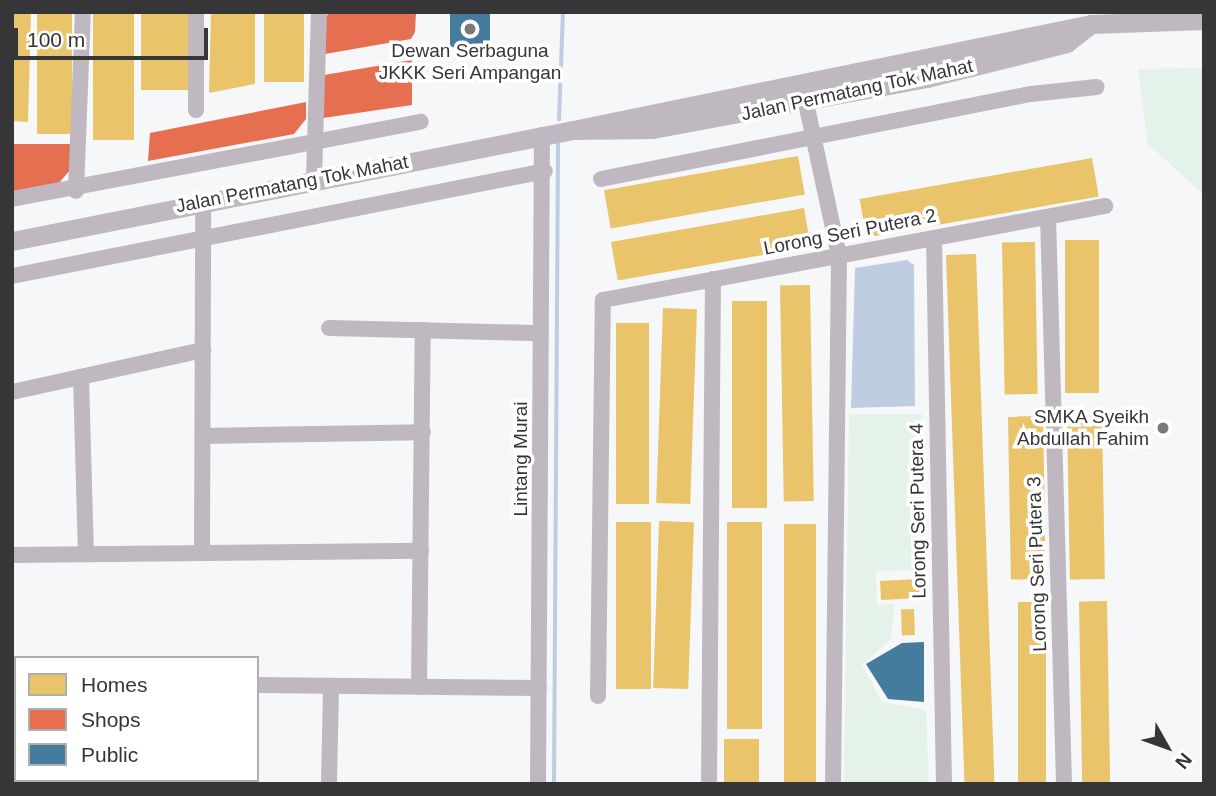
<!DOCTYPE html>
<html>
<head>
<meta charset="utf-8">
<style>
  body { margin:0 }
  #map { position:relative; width:1216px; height:796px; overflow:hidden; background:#f6f7f9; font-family:Arial,sans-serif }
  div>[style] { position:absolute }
  .green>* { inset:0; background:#e5f2ea }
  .water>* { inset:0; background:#becee0 }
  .homes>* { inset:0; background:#e9c46a; transform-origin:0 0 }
  .shops>* { inset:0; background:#e76f51 }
  .public>* { inset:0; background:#457b9d }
  .stream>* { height:3.5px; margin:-1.75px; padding:0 1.75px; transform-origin:1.75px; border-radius:1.75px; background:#becee0 }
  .minor>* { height:16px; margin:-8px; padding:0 8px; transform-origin:8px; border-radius:8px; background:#c0b8c0 }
  .tertiary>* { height:19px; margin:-9.5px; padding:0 9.5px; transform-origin:9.5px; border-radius:9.5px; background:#c0b8c0 }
  .dots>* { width:19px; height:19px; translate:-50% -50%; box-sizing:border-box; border:4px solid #fff; border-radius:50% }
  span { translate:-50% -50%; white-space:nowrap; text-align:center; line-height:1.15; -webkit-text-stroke:7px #fff; paint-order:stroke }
  .poi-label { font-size:19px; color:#363638 }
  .right { translate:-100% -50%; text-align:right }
  .street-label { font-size:19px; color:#363638 }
  .frame { position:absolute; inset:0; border:14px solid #363638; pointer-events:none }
  .legend { position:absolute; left:14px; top:656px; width:245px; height:126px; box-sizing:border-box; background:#fff; border:2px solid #afafaf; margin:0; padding:9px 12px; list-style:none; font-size:21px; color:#363638 }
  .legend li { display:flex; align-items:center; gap:14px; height:35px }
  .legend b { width:35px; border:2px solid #afafaf }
  .north { position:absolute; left:1132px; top:712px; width:70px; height:70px; -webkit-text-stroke:5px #fff; paint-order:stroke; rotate:130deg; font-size:19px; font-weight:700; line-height:28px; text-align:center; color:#363638 }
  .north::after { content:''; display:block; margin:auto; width:24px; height:32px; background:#363638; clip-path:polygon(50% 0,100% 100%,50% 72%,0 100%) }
  .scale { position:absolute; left:14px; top:28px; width:194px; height:32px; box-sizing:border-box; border:4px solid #363638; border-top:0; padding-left:9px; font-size:21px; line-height:24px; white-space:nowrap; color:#363638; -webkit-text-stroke:5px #fff; paint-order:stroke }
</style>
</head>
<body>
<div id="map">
  <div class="green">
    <div style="clip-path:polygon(1204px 68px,1204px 195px,1148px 144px,1138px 69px)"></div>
    <div style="clip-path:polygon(849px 414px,922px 414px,922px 570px,876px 571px,877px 605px,895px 604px,891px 639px,862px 665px,882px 702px,926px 710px,929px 784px,844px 784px)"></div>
  </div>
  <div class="water">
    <div style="clip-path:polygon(907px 260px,914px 265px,915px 406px,851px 408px,855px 268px)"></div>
  </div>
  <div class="homes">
    <div style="clip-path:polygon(12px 12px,31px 12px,28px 122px,12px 121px)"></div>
    <div style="left:37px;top:12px;width:35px;height:122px"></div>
    <div style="left:93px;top:12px;width:41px;height:128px"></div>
    <div style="left:141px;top:12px;width:47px;height:78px"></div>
    <div style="clip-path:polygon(211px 12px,255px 12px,255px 84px,209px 93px)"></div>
    <div style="left:264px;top:12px;width:40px;height:70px"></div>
    <div style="left:798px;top:156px;width:39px;height:197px;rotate:80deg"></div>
    <div style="left:1092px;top:158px;width:39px;height:236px;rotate:80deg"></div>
    <div style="left:804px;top:208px;width:39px;height:196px;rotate:80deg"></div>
    <div style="left:1065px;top:240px;width:34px;height:153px"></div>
    <div style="left:1035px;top:242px;width:152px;height:33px;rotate:89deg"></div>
    <div style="left:976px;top:254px;width:530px;height:30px;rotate:88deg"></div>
    <div style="left:810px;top:285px;width:216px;height:30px;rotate:89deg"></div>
    <div style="left:732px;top:301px;width:35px;height:207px"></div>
    <div style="left:663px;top:308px;width:34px;height:195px;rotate:2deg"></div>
    <div style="left:616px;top:323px;width:33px;height:181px"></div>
    <div style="left:1043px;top:416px;width:163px;height:35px;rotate:89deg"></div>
    <div style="left:1102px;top:416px;width:163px;height:35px;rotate:89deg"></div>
    <div style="left:659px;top:521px;width:35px;height:167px;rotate:2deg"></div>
    <div style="left:616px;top:522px;width:35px;height:167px"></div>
    <div style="left:727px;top:522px;width:35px;height:207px"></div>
    <div style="left:816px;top:524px;width:260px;height:32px;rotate:90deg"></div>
    <div style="left:919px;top:579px;width:19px;height:39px;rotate:87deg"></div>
    <div style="left:1107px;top:601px;width:183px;height:28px;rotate:89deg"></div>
    <div style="left:1018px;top:602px;width:28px;height:182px"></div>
    <div style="left:914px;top:609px;width:26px;height:13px;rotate:88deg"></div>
    <div style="left:724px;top:739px;width:35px;height:45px"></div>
  </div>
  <div class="shops">
    <div style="clip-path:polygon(331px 12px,416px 12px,415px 32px,411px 39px,325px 54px,324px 18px)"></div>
    <div style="clip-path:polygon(412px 60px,412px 105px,323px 118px,324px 75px)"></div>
    <div style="clip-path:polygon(306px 102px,306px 119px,294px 134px,148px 161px,150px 133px)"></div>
    <div style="clip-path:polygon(12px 144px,73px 144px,71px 169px,58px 184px,12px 192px)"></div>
  </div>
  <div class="public">
    <div style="clip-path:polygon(450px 12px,490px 12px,490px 47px,484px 47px,483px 54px,457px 54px,457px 47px,450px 47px)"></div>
    <div style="clip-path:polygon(924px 642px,924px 702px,888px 699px,866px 664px,902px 643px)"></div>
  </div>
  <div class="stream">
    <div style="left:559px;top:120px;width:108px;rotate:-87.9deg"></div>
    <div style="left:554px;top:784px;width:640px;rotate:-89.64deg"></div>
  </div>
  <div class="minor">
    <div style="left:803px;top:89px;width:171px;rotate:77.8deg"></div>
    <div style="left:839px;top:256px;width:528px;rotate:90.65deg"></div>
    <div style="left:196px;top:110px;width:98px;rotate:-90deg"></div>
    <div style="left:314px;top:179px;width:167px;rotate:-88.3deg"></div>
    <div style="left:601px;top:179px;width:438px;rotate:-11.2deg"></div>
    <div style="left:1031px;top:94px;width:66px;rotate:-6.1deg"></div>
    <div style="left:76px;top:191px;width:179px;rotate:-87.8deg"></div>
    <div style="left:12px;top:199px;width:416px;rotate:-10.7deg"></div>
    <div style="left:1048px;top:217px;width:567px;rotate:88.38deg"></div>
    <div style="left:934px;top:238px;width:546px;rotate:88.95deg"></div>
    <div style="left:12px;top:276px;width:543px;rotate:-11.14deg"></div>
    <div style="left:329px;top:328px;width:212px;rotate:1.4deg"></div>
    <div style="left:81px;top:377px;width:177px;rotate:88.4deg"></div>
    <div style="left:12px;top:392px;width:196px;rotate:-12.4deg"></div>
    <div style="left:203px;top:436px;width:220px;rotate:-1deg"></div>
    <div style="left:202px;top:553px;width:351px;rotate:-89.8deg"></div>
    <div style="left:12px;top:555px;width:409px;rotate:-0.6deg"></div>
    <div style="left:257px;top:685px;width:282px;rotate:0.6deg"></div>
    <div style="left:419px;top:687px;width:357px;rotate:-89.4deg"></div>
    <div style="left:598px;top:696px;width:396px;rotate:-89.3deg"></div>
    <div style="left:603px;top:300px;width:511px;rotate:-10.61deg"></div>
    <div style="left:12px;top:710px;width:27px;rotate:-86deg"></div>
    <div style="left:329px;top:784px;width:98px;rotate:-88.8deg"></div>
    <div style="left:538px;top:784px;width:649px;rotate:-89.65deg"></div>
    <div style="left:709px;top:784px;width:505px;rotate:-89.55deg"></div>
  </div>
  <div class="tertiary">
    <div style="left:1091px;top:24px;width:31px;rotate:142deg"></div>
    <div style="left:1067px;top:43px;width:144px;rotate:166deg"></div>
    <div style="left:927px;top:78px;width:279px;rotate:169.5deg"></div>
    <div style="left:653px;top:129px;width:80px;rotate:179.3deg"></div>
    <div style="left:573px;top:130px;width:529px;rotate:-11.56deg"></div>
    <div style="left:1091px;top:24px;width:113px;rotate:-2deg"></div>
    <div style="left:12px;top:241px;width:572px;rotate:-11.19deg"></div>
  </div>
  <div class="dots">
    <div style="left:470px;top:29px;background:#797a7c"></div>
    <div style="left:1163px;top:428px;background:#797a7c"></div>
  </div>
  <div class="poi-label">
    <span style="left:470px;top:62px">Dewan Serbaguna<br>JKKK Seri Ampangan</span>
    <span class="right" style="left:1149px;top:428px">SMKA Syeikh<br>Abdullah Fahim</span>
  </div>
  <div class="street-label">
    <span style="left:857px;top:90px;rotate:-12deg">Jalan Permatang Tok Mahat</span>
    <span style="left:292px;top:184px;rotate:-11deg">Jalan Permatang Tok Mahat</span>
    <span style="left:850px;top:232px;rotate:-11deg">Lorong Seri Putera 2</span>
    <span style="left:521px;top:459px;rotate:-90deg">Lintang Murai</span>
    <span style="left:918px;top:511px;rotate:-91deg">Lorong Seri Putera 4</span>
    <span style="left:1037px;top:564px;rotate:-92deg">Lorong Seri Putera 3</span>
  </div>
  <div class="frame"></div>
  <ul class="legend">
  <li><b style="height:19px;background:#e9c46a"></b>Homes</li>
  <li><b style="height:19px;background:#e76f51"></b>Shops</li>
  <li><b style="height:19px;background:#457b9d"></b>Public</li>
  </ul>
  <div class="north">N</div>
  <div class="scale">100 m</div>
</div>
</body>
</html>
